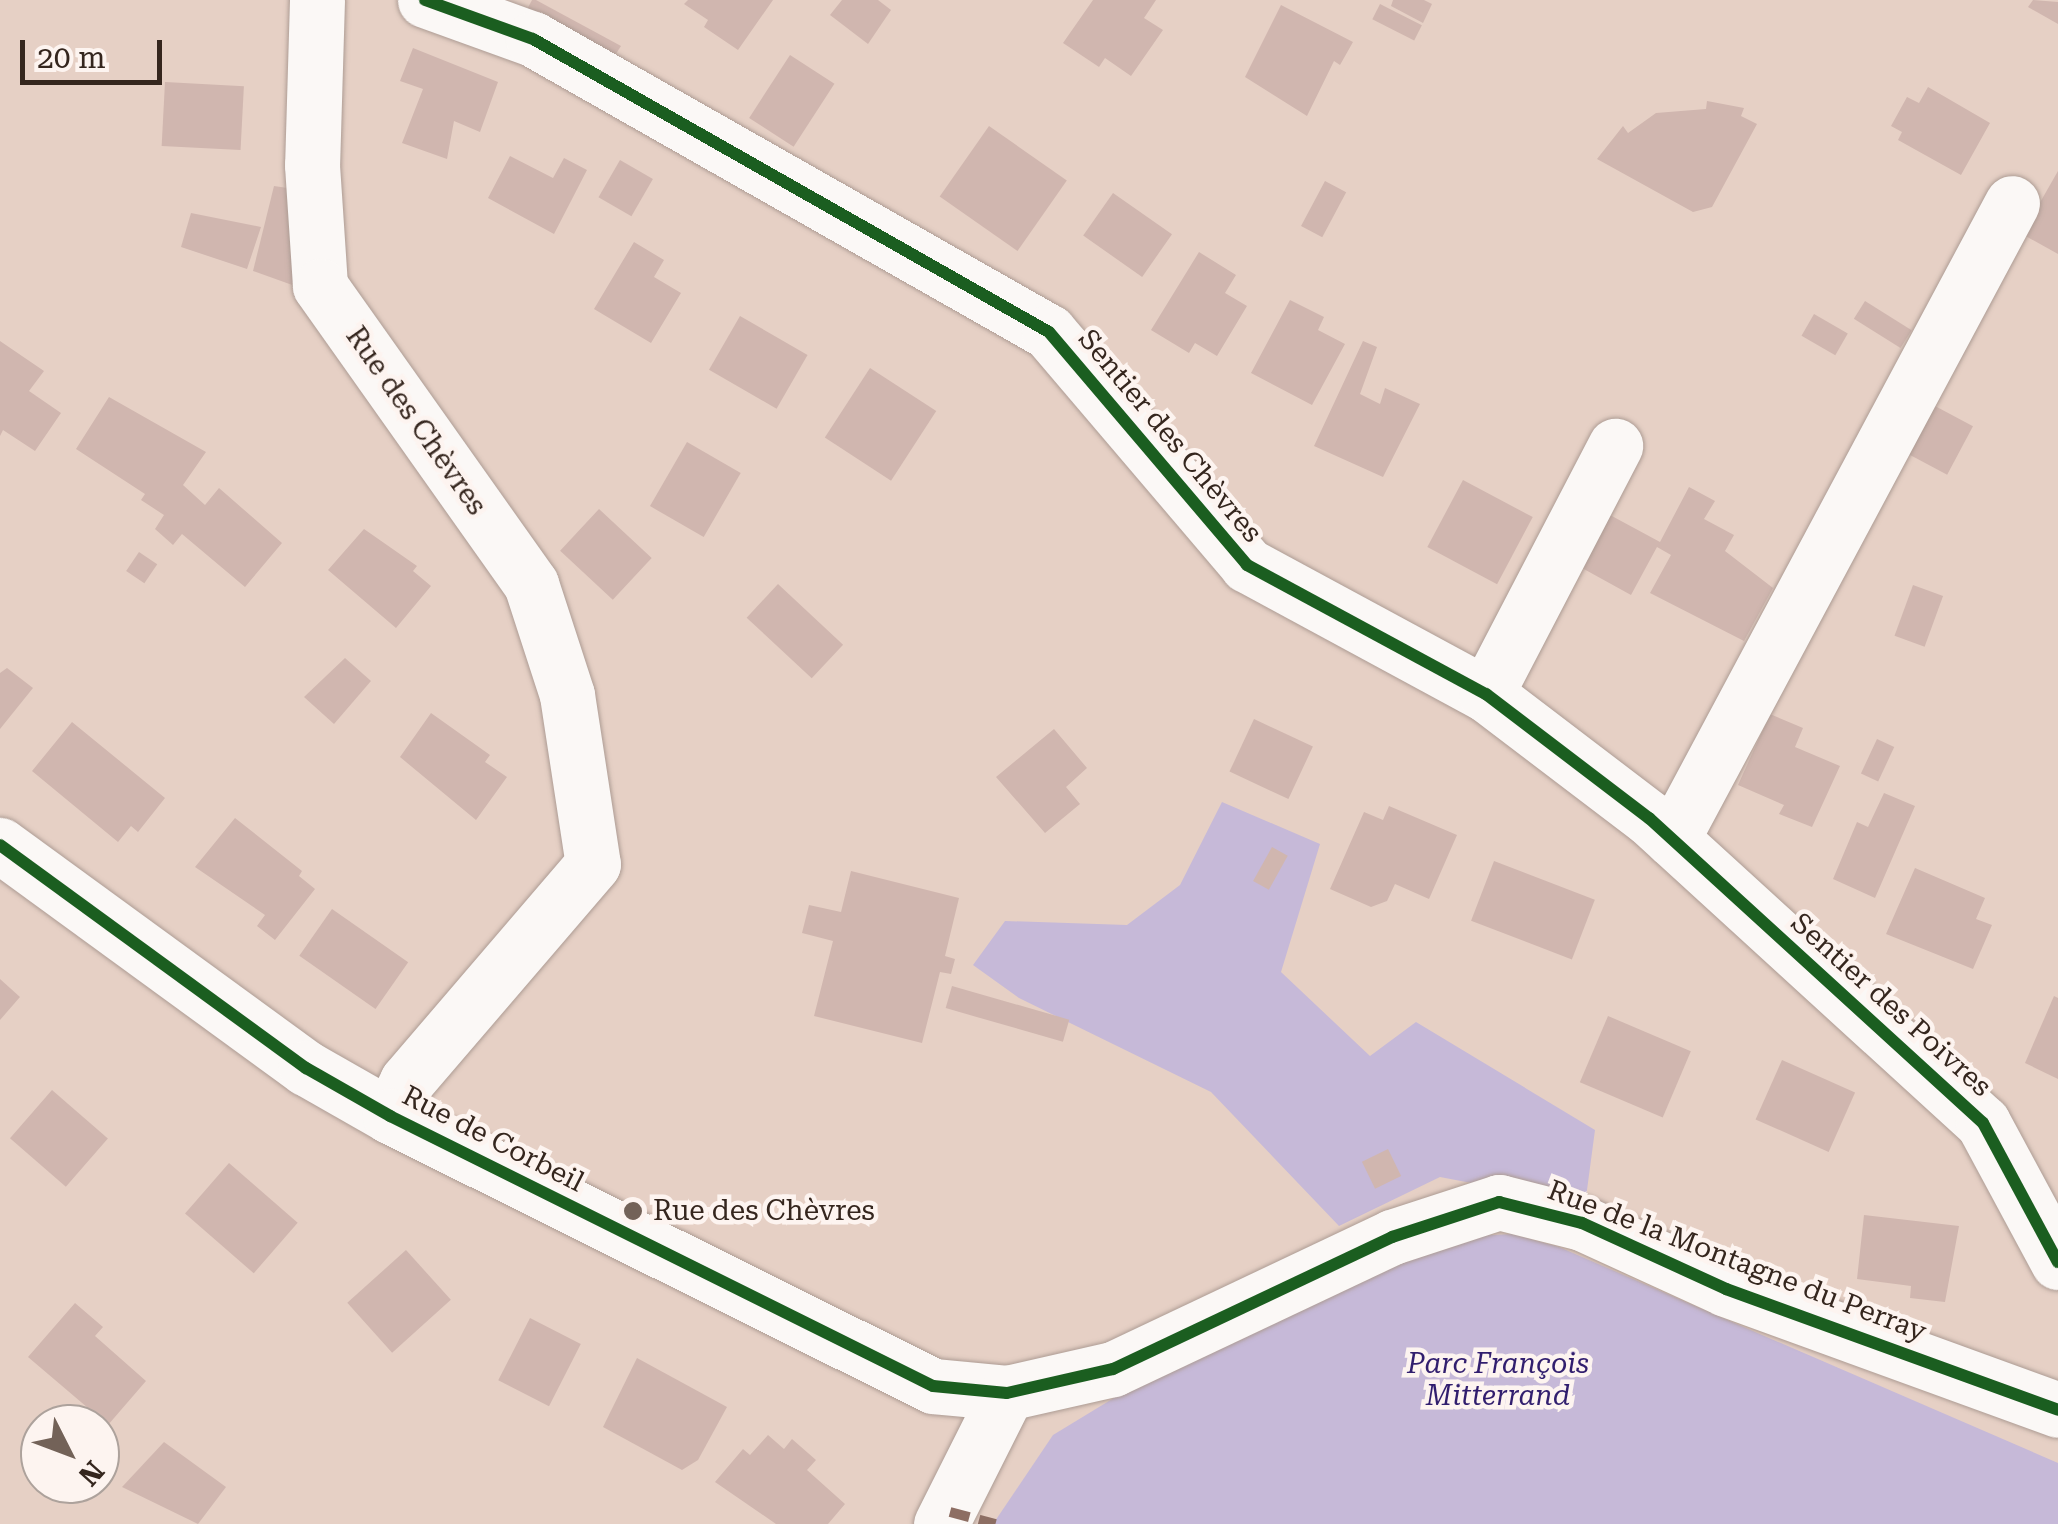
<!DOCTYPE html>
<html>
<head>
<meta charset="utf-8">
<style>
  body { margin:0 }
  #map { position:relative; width:2058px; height:1524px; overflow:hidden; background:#e6d0c5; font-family:"Roboto Serif",serif }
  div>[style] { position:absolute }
  .green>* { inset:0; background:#c6b9d8 }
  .building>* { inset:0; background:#d0b6af; transform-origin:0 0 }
  .roads { filter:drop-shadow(0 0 2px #ad9c94) drop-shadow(0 0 2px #ad9c94) }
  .minor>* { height:55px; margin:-27.5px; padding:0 27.5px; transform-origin:27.5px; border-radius:27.5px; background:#fbf8f6 }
  .quiet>* { height:10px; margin-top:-5px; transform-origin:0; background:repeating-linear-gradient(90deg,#8d6e63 0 20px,transparent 0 30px) }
  .cycleway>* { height:12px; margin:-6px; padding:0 6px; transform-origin:6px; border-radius:6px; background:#1b5e20 }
  .dots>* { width:28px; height:28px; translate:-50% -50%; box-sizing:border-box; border:5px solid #fdf4f0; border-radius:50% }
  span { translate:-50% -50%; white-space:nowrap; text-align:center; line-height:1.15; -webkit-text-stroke:9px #fdf4f0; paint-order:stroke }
  .street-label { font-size:28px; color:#35261e }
  .poi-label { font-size:28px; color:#35261e }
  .left { translate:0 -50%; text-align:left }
  .park-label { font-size:28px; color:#311e6e; font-style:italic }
  .north { position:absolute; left:20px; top:1404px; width:100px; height:100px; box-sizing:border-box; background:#fdf4f0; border:2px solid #ada29c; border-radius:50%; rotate:132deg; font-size:28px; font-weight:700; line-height:40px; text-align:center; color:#35261e }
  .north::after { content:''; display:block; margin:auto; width:35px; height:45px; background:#736258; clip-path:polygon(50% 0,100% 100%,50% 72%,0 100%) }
  .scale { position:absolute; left:20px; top:40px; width:142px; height:45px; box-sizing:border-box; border:5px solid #35261e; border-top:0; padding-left:12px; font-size:30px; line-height:35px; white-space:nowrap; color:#35261e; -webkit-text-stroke:8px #fdf4f0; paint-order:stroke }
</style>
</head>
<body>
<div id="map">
  <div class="green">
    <div style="clip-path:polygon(1222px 802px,1320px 844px,1281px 972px,1370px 1056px,1416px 1022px,1595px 1130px,1585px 1205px,1440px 1177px,1339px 1226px,1211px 1092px,1019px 998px,973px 965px,1005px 921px,1127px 925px,1180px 885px)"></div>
    <div style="clip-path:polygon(1512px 1234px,1559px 1247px,2058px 1463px,2058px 1524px,993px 1524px,1053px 1435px,1155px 1373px,1398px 1260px,1474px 1236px)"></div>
  </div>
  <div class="building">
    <div style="clip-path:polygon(532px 0,536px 0,621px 46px,608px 66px,522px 19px)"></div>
    <div style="clip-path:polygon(688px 0,773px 0,738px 50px,704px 27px,708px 20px,684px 4px)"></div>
    <div style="clip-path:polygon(842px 0,878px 0,891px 10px,868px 44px,830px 15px)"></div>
    <div style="clip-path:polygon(1093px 0,1156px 0,1144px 18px,1163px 30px,1131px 76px,1105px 58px,1099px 67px,1063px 43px)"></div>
    <div style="clip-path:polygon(1393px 0,1424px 0,1432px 4px,1423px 23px,1391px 6px)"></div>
    <div style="clip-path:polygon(2033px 0,2058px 2px,2058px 24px,2028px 7px)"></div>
    <div style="left:1380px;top:4px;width:47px;height:17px;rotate:27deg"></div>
    <div style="clip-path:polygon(1281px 5px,1353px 42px,1340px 65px,1334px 61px,1307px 116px,1245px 77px)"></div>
    <div style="clip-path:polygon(413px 48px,498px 82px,480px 132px,454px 121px,447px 159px,402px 143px,423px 89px,400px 81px)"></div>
    <div style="left:790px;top:55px;width:53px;height:75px;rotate:33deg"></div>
    <div style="left:165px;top:82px;width:79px;height:64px;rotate:3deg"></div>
    <div style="clip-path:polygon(1928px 87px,1990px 123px,1961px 175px,1898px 140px,1902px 132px,1891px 126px,1907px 97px,1919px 103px)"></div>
    <div style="clip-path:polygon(1707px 101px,1744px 108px,1741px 116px,1757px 124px,1712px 207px,1693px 212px,1597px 159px,1623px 126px,1628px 133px,1656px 113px,1706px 109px)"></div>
    <div style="left:989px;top:126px;width:95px;height:86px;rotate:35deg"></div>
    <div style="clip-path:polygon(510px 156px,553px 178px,564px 158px,587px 170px,554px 234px,488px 198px)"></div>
    <div style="left:620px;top:160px;width:38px;height:43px;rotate:30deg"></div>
    <div style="clip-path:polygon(2058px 171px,2058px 254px,2022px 234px)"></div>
    <div style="left:1325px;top:181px;width:24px;height:51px;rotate:28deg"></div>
    <div style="clip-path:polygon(274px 186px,294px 189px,295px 286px,253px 271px)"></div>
    <div style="left:1113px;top:193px;width:72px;height:52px;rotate:35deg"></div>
    <div style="clip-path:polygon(191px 213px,261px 227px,247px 269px,181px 247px)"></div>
    <div style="clip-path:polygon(634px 242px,664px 260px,654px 277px,681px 293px,651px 343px,594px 309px)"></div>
    <div style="clip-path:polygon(1199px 252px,1236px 275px,1225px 293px,1247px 306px,1217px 356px,1195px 343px,1189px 353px,1151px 330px)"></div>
    <div style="clip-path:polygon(1290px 300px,1324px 317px,1318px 330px,1345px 344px,1312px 405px,1251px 373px)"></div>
    <div style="left:1865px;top:301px;width:55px;height:21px;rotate:32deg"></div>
    <div style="left:1814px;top:314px;width:39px;height:25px;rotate:30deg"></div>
    <div style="left:740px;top:316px;width:78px;height:62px;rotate:30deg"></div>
    <div style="clip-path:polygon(0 341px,44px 371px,29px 391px,61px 413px,35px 451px,3px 430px,0 436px)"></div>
    <div style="clip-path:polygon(1363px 341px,1377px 347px,1360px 394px,1380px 404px,1385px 388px,1420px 404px,1383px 477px,1314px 446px)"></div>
    <div style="left:870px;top:368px;width:79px;height:83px;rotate:33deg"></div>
    <div style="clip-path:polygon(109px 397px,206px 452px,183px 485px,205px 505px,219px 488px,282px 543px,245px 587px,182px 534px,173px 545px,155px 529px,164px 515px,141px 500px,145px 494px,76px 449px)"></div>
    <div style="left:1920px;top:398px;width:60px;height:55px;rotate:28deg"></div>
    <div style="left:687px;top:442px;width:62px;height:74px;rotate:30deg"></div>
    <div style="left:1463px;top:480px;width:79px;height:76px;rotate:28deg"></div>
    <div style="clip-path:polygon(1689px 487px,1715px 501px,1704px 519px,1734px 535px,1725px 551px,1773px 588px,1744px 641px,1650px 593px,1671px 555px,1657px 547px,1631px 595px,1582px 568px,1610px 515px,1660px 542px)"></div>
    <div style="left:599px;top:509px;width:72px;height:57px;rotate:43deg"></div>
    <div style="clip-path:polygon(364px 529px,417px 566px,413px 571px,431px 586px,396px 628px,328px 570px)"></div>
    <div style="left:139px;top:552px;width:22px;height:23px;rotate:34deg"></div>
    <div style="left:778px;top:584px;width:89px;height:46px;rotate:43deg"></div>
    <div style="left:1913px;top:585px;width:32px;height:54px;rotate:20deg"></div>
    <div style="clip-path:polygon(345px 658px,371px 681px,334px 724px,304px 697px)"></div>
    <div style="clip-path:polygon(7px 668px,33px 688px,0 729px,0 673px)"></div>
    <div style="clip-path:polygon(431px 713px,490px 755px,485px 762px,507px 777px,476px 820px,400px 757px)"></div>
    <div style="clip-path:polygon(1770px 714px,1803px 728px,1795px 747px,1840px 766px,1812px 827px,1779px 814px,1784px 805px,1738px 785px)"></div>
    <div style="left:1254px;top:719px;width:65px;height:58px;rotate:25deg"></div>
    <div style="clip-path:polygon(72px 722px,165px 798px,138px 832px,131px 826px,118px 842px,32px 771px)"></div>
    <div style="clip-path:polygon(1054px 729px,1087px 768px,1066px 787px,1080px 804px,1045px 833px,996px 777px)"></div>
    <div style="left:1877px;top:739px;width:19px;height:38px;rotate:25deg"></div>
    <div style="clip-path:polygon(1884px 793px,1915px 806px,1875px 898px,1833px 879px,1857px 822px,1868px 827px)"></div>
    <div style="clip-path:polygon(1389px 806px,1457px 835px,1429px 899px,1395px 884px,1387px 901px,1371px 907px,1330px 889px,1364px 812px,1383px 820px)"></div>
    <div style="clip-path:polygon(235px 818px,302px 871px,299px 876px,315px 889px,275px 940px,257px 926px,265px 915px,195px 867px)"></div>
    <div style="left:1272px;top:847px;width:18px;height:39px;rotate:29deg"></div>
    <div style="left:1494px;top:861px;width:108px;height:64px;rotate:21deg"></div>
    <div style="clip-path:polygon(1915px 868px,1985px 898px,1976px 919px,1992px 925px,1973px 969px,1886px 934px)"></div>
    <div style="clip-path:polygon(851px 871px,959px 898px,945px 956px,955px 959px,951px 974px,940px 972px,922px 1043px,814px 1016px,833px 941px,802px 933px,809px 905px,841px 912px)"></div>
    <div style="left:332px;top:909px;width:93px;height:57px;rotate:35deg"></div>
    <div style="clip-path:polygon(0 979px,20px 997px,0 1020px)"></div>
    <div style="left:952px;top:986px;width:122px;height:23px;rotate:16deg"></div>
    <div style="clip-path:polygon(2054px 996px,2058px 998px,2058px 1079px,2025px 1063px)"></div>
    <div style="left:1608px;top:1016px;width:90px;height:72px;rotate:23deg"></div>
    <div style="left:1782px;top:1060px;width:80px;height:65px;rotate:24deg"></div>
    <div style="left:52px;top:1090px;width:74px;height:64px;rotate:41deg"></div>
    <div style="left:1388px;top:1149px;width:30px;height:29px;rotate:64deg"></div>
    <div style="left:229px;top:1163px;width:91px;height:67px;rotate:41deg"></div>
    <div style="clip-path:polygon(1864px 1215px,1959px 1226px,1945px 1302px,1910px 1298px,1911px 1286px,1857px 1279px)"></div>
    <div style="left:406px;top:1250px;width:67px;height:79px;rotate:48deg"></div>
    <div style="clip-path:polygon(75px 1303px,103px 1327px,95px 1336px,146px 1381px,108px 1425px,28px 1357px)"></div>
    <div style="left:530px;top:1318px;width:57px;height:70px;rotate:27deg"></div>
    <div style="clip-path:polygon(637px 1358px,727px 1407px,698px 1460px,682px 1470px,603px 1427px)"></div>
    <div style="clip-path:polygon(768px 1435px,784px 1449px,792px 1439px,816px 1460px,807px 1470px,845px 1504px,828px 1524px,776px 1524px,715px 1482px,743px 1449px,750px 1455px)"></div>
    <div style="clip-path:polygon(164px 1442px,226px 1487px,198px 1524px,122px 1487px)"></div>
  </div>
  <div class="roads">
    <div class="minor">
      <div style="left:317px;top:0;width:165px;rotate:91.7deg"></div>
      <div style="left:312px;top:165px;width:121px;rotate:86.2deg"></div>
      <div style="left:320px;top:286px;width:365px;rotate:54.7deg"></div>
      <div style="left:531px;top:584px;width:117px;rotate:72deg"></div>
      <div style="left:567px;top:695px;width:171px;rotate:81.3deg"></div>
      <div style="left:593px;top:864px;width:286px;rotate:130.6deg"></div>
      <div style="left:407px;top:1081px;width:39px;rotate:116deg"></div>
      <div style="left:425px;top:0;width:115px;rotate:19.9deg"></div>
      <div style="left:533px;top:39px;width:593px;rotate:29.59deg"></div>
      <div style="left:1049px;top:332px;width:306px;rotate:49.6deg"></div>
      <div style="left:1247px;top:565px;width:272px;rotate:28.4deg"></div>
      <div style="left:1486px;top:694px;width:205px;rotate:37.3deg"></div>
      <div style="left:1649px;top:818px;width:452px;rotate:42.4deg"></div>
      <div style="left:1983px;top:1123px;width:158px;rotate:61.7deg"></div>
      <div style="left:1486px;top:694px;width:280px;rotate:-62.5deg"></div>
      <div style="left:1672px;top:839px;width:721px;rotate:-61.87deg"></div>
      <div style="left:0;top:845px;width:379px;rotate:36.1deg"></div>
      <div style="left:306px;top:1068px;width:97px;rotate:29.7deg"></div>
      <div style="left:390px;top:1116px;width:606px;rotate:26.44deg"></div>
      <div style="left:933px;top:1386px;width:74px;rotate:5.4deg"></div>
      <div style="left:1007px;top:1393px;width:109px;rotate:-12.8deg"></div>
      <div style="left:1113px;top:1369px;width:309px;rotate:-25.3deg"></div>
      <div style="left:1392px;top:1237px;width:113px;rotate:-18.1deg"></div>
      <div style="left:1499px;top:1202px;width:86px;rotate:14.2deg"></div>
      <div style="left:1582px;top:1223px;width:158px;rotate:24.6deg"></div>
      <div style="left:1726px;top:1289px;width:353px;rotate:20deg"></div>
      <div style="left:941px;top:1524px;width:147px;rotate:-63.3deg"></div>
    </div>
  </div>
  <div class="quiet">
    <div style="left:950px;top:1512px;width:47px;rotate:14.9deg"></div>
  </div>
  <div class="cycleway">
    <div style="left:425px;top:0;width:115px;rotate:19.9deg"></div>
    <div style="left:533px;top:39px;width:593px;rotate:29.59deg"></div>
    <div style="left:1049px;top:332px;width:306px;rotate:49.6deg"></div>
    <div style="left:1247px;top:565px;width:272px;rotate:28.4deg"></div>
    <div style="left:1486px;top:694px;width:205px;rotate:37.3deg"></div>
    <div style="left:1649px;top:818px;width:452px;rotate:42.4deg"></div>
    <div style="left:1983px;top:1123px;width:158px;rotate:61.7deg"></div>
    <div style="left:0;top:845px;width:379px;rotate:36.1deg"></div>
    <div style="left:306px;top:1068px;width:97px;rotate:29.7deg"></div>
    <div style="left:390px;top:1116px;width:606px;rotate:26.44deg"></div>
    <div style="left:933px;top:1386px;width:74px;rotate:5.4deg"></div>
    <div style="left:1007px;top:1393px;width:109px;rotate:-12.8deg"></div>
    <div style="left:1113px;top:1369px;width:309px;rotate:-25.3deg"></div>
    <div style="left:1392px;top:1237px;width:113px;rotate:-18.1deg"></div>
    <div style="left:1499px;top:1202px;width:86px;rotate:14.2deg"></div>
    <div style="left:1582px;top:1223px;width:158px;rotate:24.6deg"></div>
    <div style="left:1726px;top:1289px;width:353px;rotate:20deg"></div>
  </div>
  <div class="dots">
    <div style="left:633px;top:1211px;background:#736258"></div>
  </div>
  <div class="street-label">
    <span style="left:416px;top:421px;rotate:55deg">Rue des Chèvres</span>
    <span style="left:1170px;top:436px;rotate:50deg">Sentier des Chèvres</span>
    <span style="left:1891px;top:1005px;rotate:42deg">Sentier des Poivres</span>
    <span style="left:493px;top:1139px;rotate:27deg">Rue de Corbeil</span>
    <span style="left:1737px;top:1261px;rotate:21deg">Rue de la Montagne du Perray</span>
  </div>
  <div class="poi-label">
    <span class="left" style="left:653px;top:1211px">Rue des Chèvres</span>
  </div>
  <div class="park-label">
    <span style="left:1498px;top:1380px">Parc François<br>Mitterrand</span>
  </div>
  <div class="north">N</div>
  <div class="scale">20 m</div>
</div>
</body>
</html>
